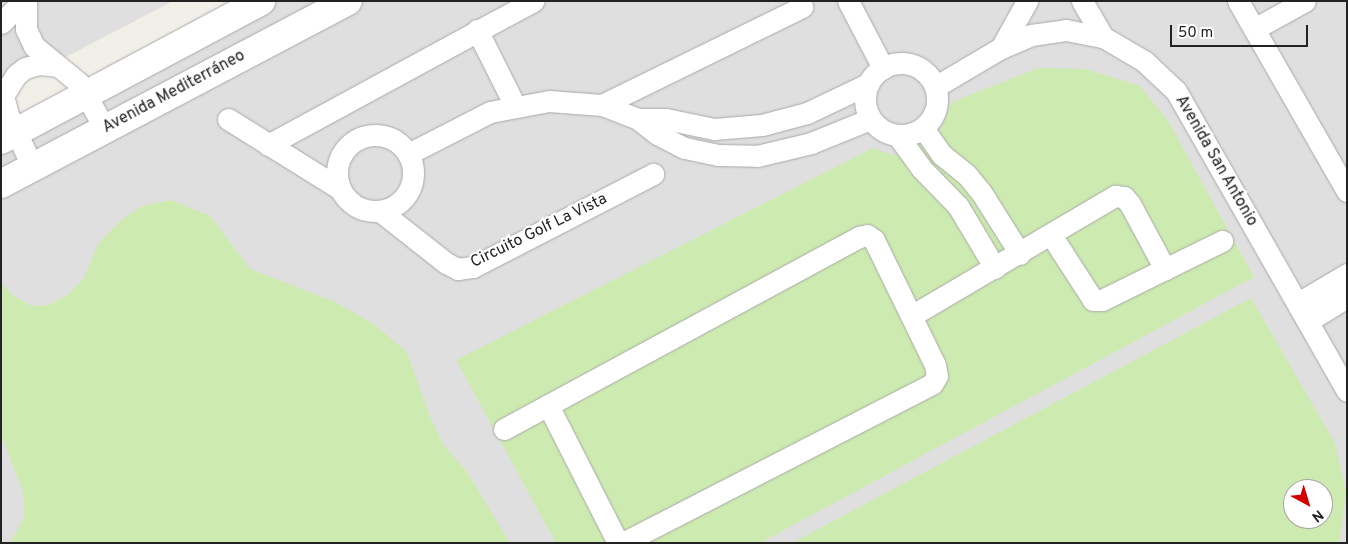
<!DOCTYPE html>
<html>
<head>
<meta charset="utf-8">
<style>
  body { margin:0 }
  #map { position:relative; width:1348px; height:544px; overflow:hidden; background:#f2efe9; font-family:Overpass,sans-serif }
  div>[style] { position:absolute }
  .residential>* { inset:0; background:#e0dfdf }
  .grass>* { inset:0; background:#cdebb0 }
  .roads { filter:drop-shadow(0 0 1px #a9a9a9) drop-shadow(0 0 1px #a9a9a9) }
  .minor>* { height:21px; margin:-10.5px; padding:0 10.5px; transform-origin:10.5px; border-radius:10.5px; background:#fff }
  .minor>.ring { margin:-10.5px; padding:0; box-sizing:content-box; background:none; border:21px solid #fff; border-radius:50% }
  .tertiary>* { height:28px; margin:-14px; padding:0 14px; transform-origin:14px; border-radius:14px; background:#fff }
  span { translate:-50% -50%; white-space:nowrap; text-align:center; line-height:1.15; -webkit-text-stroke:4.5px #fff; paint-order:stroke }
  .street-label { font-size:16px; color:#222 }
  .frame { position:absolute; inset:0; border:2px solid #222; pointer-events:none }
  .north { position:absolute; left:1283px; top:479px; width:50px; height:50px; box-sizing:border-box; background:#fff; border:1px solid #a7a7a7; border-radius:50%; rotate:141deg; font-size:14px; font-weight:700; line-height:20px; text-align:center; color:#222 }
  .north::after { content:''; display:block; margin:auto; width:18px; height:22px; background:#d40000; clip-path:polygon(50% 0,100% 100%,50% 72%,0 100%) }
  .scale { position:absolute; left:1170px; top:25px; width:138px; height:22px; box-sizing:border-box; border:2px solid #222; border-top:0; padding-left:6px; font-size:15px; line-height:18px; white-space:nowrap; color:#222; -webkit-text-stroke:4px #fff; paint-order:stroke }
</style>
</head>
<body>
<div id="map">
  <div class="residential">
    <div style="clip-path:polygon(1px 1px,173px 1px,1px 91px)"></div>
    <div style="clip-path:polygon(evenodd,256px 1px,1347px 1px,1347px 543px,1px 543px,1px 132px,256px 1px,1293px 489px,1323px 489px,1323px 519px,1293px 519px,1293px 489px)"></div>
  </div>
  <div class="grass">
    <div style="clip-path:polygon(1038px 68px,1086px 69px,1140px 86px,1168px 121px,1254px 277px,760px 543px,556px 543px,456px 360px,873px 148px,892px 155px,924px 143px,941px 129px,952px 102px)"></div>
    <div style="clip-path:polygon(171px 200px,210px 216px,250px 269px,335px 302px,375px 325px,407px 352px,430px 417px,444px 446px,467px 472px,510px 543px,10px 543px,24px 518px,23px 492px,1px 434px,1px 282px,12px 295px,32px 306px,49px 305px,69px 294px,84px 278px,98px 244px,121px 220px,142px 206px)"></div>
    <div style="clip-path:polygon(evenodd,1251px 298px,1335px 443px,1346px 492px,1339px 543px,792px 543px,1251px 298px,1293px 489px,1323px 489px,1323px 519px,1293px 519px,1293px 489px)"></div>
  </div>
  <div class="roads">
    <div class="minor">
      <div style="left:26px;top:1px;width:28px;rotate:90deg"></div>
      <div style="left:26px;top:29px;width:19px;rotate:65deg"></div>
      <div style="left:34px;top:46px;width:58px;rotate:39.4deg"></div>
      <div style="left:79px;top:83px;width:53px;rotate:60.5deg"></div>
      <div style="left:848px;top:1px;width:76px;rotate:62.4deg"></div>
      <div style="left:1082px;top:1px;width:42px;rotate:59.7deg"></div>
      <div style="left:1238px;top:1px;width:219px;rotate:60.2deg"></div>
      <div style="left:1px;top:23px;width:31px;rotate:-45deg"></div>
      <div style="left:1254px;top:29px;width:58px;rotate:-28.8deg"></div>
      <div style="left:477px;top:30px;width:85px;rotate:63.4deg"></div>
      <div style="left:1001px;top:48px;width:54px;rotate:-61deg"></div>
      <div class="ring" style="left:865px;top:63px;width:51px;height:51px"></div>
      <div style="left:935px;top:87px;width:77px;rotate:-30.6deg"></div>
      <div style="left:1001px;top:48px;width:33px;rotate:-23deg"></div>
      <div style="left:1031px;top:35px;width:35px;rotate:-8deg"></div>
      <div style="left:1066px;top:30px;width:38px;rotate:11deg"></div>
      <div style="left:1103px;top:37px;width:48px;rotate:30.3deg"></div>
      <div style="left:1144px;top:61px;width:44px;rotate:43.2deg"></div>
      <div style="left:1176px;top:91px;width:345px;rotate:60.3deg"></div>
      <div style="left:1px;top:88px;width:28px;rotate:75deg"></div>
      <div style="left:8px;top:115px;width:59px;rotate:64.7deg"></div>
      <div style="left:3px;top:96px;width:25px;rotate:-58deg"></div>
      <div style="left:16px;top:75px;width:11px;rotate:-38deg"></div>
      <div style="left:25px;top:68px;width:15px;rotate:-16deg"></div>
      <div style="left:39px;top:64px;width:18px;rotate:6deg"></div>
      <div style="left:602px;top:105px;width:223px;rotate:-26.1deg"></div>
      <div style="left:228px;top:119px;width:131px;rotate:31.9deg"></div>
      <div style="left:638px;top:119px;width:28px"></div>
      <div style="left:666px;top:119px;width:49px;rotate:11.8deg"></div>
      <div style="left:714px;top:129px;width:48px;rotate:-4.8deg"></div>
      <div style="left:762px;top:125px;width:47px;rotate:-14.9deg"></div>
      <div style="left:807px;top:113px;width:68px;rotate:-25.4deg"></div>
      <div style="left:923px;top:128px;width:32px;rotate:55deg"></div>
      <div style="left:941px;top:154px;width:33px;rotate:39deg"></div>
      <div style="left:967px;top:175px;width:22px;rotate:51deg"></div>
      <div style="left:981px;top:192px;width:73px;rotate:57.8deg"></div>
      <div class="ring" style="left:337px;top:135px;width:55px;height:55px"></div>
      <div style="left:898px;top:136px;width:39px;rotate:54deg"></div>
      <div style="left:921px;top:168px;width:53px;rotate:45.8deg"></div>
      <div style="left:958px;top:206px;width:72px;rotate:59.2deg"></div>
      <div style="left:268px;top:145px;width:302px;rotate:-28.5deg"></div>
      <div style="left:408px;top:154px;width:92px;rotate:-27.1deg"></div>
      <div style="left:490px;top:112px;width:60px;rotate:-10.6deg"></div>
      <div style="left:549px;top:101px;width:53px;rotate:4.3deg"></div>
      <div style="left:602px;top:105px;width:39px;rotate:21deg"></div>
      <div style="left:638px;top:119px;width:24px;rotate:38deg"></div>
      <div style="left:657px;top:134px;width:31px;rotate:27deg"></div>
      <div style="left:685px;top:148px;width:34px;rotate:12deg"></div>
      <div style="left:718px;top:155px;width:39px;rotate:1deg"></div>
      <div style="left:757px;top:156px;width:56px;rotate:-13.5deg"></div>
      <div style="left:811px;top:143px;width:64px;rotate:-22.1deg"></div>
      <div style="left:380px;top:211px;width:84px;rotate:38.2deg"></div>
      <div style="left:446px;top:263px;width:13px;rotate:27deg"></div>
      <div style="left:458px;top:269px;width:15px;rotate:-8deg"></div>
      <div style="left:473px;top:267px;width:203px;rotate:-27.3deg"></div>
      <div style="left:1051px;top:235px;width:77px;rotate:57.1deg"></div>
      <div style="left:1093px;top:300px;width:9px"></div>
      <div style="left:1102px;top:300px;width:134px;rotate:-26.2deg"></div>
      <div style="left:1298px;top:303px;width:57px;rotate:-30.6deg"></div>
      <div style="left:911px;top:316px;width:237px;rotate:-30.5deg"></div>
      <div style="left:1115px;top:196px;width:9px;rotate:6deg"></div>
      <div style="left:1124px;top:197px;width:9px;rotate:49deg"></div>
      <div style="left:1130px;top:204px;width:74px;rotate:61.7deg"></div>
      <div style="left:1308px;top:321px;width:46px;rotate:-31.6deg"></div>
      <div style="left:548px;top:405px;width:155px;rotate:63.1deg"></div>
      <div style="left:504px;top:429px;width:404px;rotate:-28.4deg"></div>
      <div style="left:859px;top:237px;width:8px;rotate:-14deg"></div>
      <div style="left:867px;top:235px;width:9px;rotate:36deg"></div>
      <div style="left:874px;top:240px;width:139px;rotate:64deg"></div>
      <div style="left:935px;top:365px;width:11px;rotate:80deg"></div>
      <div style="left:937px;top:376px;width:9px;rotate:122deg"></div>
      <div style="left:932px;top:384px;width:348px;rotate:152.8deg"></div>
    </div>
    <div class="tertiary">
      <div style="left:1px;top:140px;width:295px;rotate:-28.1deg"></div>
      <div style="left:1px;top:184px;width:392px;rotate:-27.8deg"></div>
    </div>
  </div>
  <div class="street-label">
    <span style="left:174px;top:92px;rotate:-28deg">Avenida Mediterráneo</span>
    <span style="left:1216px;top:161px;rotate:60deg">Avenida San Antonio</span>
    <span style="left:539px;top:231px;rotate:-26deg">Circuito Golf La Vista</span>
  </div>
  <div class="frame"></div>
  <div class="north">N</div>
  <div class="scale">50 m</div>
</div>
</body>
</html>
